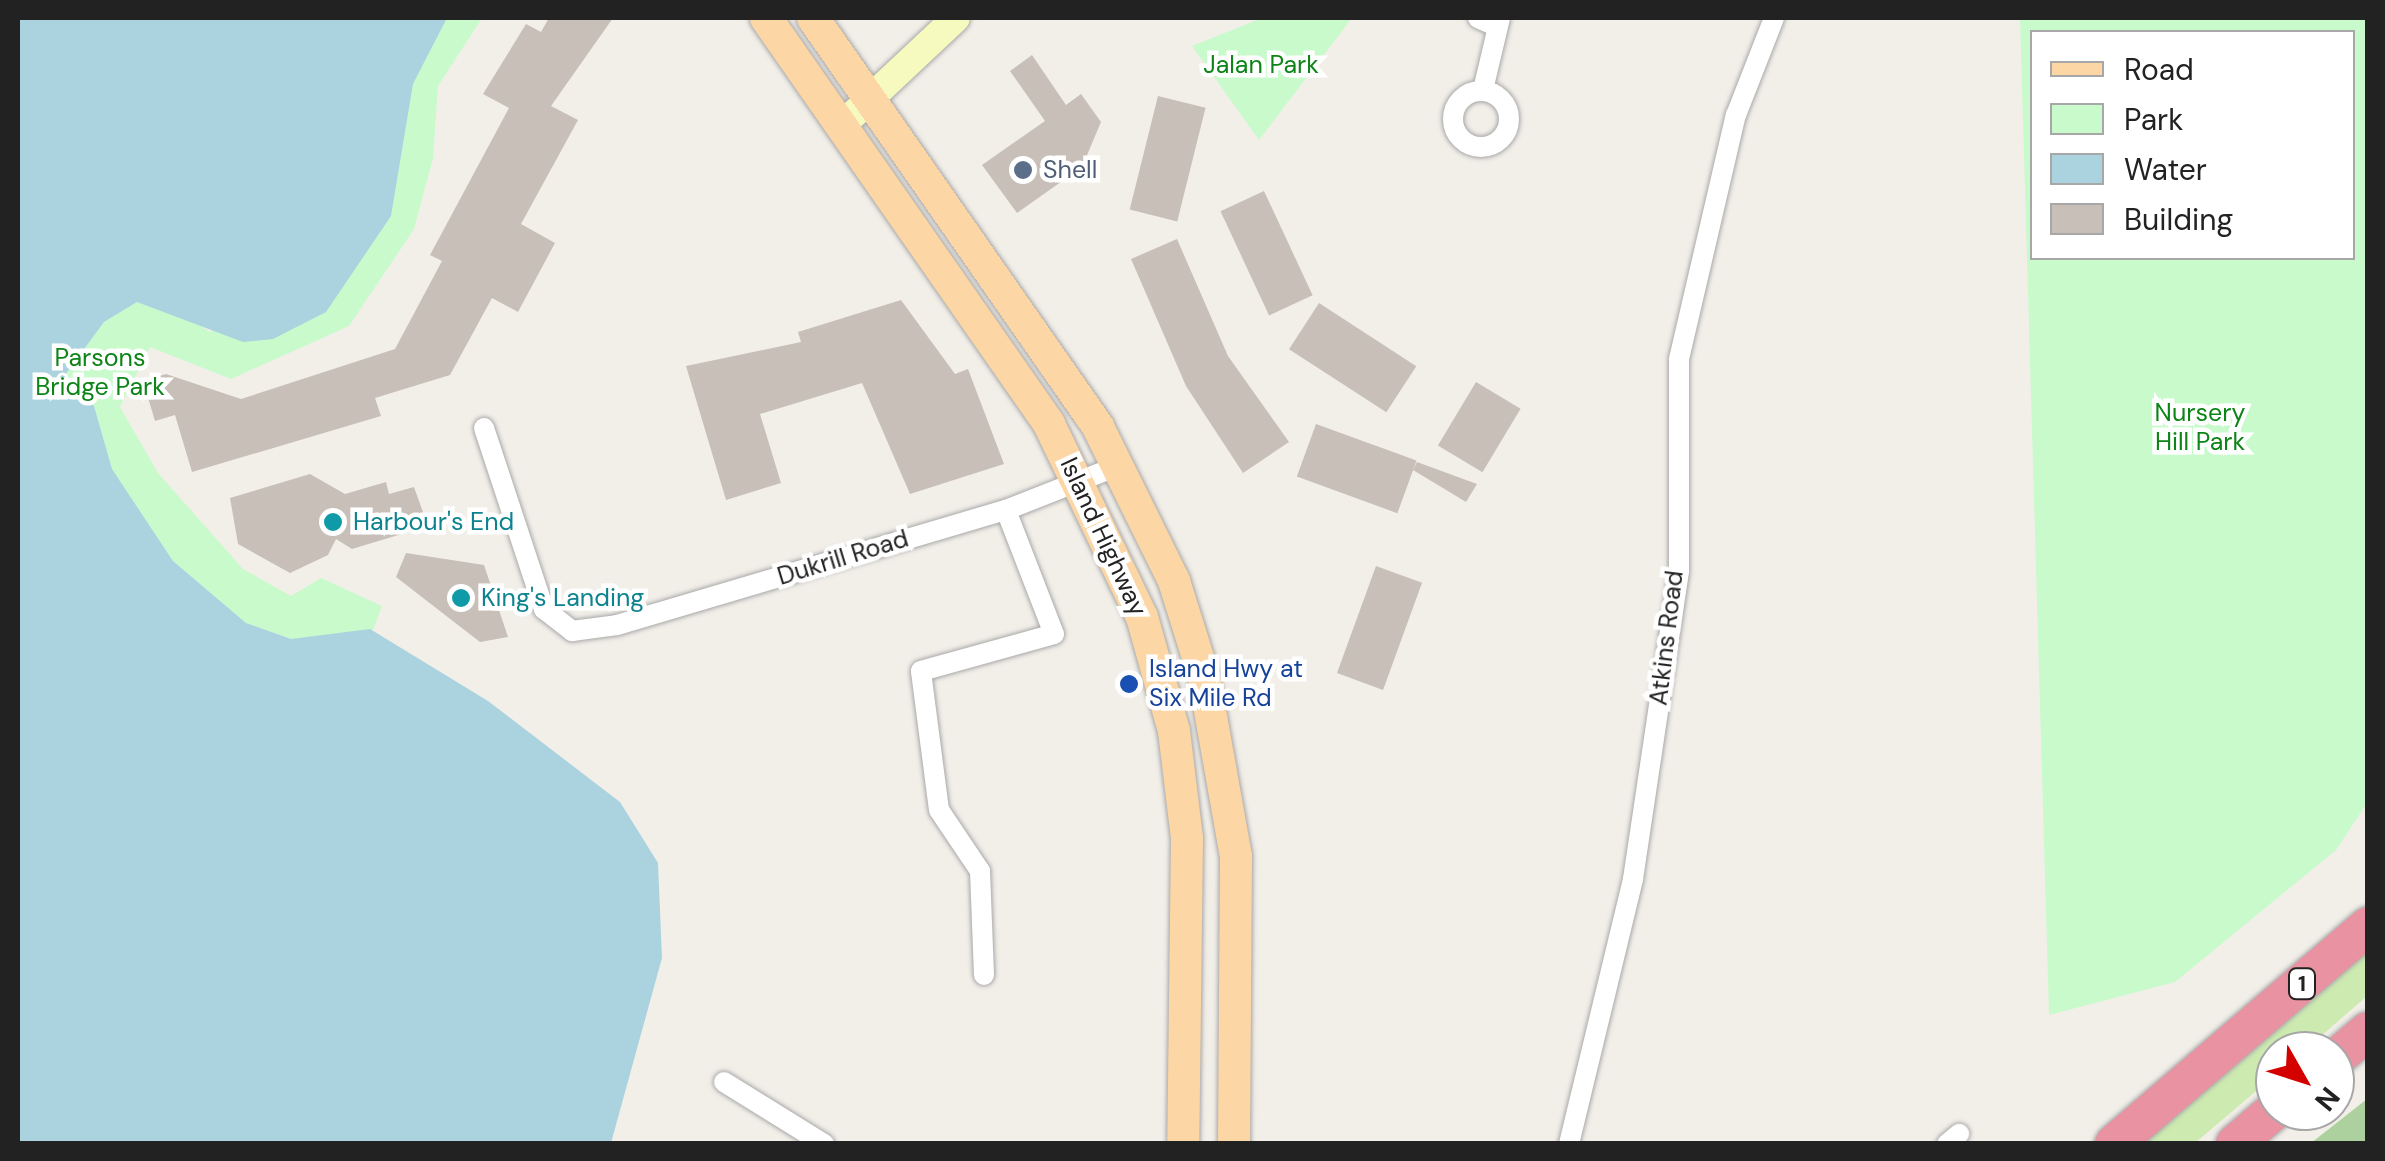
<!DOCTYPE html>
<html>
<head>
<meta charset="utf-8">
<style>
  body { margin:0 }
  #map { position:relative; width:2385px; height:1161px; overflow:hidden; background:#f2efe9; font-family:"DM Sans",sans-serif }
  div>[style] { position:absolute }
  .grass>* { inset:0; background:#cdebb0 }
  .forest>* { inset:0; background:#add19e }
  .park>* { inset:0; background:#c8facc }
  .water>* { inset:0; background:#aad3df }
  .building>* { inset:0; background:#c7bfb8; transform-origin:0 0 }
  .roads { filter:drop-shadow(0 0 2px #a9a9a9) drop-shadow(0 0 2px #a9a9a9) }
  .street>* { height:20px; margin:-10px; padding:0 10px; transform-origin:10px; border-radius:10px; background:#fff }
  .street>.ring { margin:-10px; padding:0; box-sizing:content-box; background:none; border:20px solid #fff; border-radius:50% }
  .secondary>* { height:28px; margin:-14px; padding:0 14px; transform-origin:14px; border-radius:14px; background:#f7fabf }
  .primary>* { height:32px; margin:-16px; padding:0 16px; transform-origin:16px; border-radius:16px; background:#fcd6a4 }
  .highway>* { height:38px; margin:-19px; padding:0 19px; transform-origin:19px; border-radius:19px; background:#e892a2 }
  .dots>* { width:28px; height:28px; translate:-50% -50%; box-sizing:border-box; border:5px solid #fff; border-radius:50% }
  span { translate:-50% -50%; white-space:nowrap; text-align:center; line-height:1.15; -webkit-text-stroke:9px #fff; paint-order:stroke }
  .shield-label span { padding:2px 8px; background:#fff; border:2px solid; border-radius:8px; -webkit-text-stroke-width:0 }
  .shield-label { font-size:22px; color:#222; font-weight:700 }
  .park-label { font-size:25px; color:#0c8416 }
  .service-label { font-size:25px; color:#4e5e75 }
  .left { translate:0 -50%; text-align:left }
  .culture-label { font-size:25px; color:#0d838f }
  .street-label { font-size:25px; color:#222 }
  .transit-label { font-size:25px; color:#164399 }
  .frame { position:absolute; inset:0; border:20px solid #222; pointer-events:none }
  .legend { position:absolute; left:2030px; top:30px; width:325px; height:230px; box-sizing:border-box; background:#fff; border:2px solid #a7a7a7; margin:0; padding:12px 18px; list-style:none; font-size:30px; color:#222 }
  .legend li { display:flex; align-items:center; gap:20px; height:50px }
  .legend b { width:50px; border:2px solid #a7a7a7 }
  .north { position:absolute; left:2255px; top:1031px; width:100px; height:100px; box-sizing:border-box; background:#fff; border:2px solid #a7a7a7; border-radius:50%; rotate:129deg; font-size:28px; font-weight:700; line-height:40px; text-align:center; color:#222 }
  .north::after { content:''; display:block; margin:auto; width:35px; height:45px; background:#d40000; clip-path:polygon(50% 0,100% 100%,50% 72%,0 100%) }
</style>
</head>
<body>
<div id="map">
  <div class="grass">
    <div style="clip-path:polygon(2367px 952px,2367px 996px,2304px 1051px,2275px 1051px,2268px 1081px,2195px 1143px,2142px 1144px)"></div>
  </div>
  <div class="forest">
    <div style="clip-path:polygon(2367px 1099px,2367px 1143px,2311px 1143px)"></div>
  </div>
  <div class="park">
    <div style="clip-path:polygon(447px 18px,482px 18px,438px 86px,433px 158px,414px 229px,349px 326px,231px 379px,150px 347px,120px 407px,158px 473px,243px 569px,291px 596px,321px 578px,382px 606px,373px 630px,291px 639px,246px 623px,173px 561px,112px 469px,94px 406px,65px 375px,104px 322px,137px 302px,173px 308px,210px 332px,391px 216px,413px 84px)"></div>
    <div style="clip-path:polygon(1262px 18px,1352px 18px,1259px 140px,1192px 46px)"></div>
    <div style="clip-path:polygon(evenodd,2020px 18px,2368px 18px,2367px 803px,2336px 850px,2175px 982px,2049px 1015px,2020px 18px,2032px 32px,2352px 32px,2352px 258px,2032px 258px,2032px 32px)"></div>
  </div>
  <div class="water">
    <div style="clip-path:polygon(18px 18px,447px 18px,413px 84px,391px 216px,326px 312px,273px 339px,243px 342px,137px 302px,104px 322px,65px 375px,94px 406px,112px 469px,173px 561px,246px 623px,291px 639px,370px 629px,488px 701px,620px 802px,658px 863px,662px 958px,611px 1143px,18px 1143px)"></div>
  </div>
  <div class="building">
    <div style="clip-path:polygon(549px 18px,613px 18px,551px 106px,578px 120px,521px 224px,555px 243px,518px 312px,492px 298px,450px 375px,375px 398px,381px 416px,192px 472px,175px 415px,155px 421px,143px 381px,166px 374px,241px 399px,395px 349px,442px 261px,430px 255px,509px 108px,483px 94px,526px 24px,541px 32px)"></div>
    <div style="clip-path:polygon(1032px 55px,1066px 105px,1081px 94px,1101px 122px,1082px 167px,1017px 213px,982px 165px,1045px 121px,1010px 71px)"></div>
    <div style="left:1158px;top:96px;width:49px;height:117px;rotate:14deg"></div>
    <div style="left:1264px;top:191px;width:115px;height:48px;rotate:65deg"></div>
    <div style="clip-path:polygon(1177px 239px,1228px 356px,1289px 442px,1243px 473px,1186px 386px,1131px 259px)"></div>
    <div style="clip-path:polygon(901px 300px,955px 374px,968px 369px,1004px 464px,910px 494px,862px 383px,760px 414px,781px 483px,726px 500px,686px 366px,801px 342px,798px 332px)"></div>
    <div style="left:1319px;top:303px;width:116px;height:55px;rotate:33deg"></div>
    <div style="left:1476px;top:382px;width:52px;height:74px;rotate:31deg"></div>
    <div style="left:1316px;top:424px;width:107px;height:56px;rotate:20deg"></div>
    <div style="clip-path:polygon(1417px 462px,1477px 484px,1466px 502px,1413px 470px)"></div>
    <div style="clip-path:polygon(310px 474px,345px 494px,386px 482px,389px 494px,414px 487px,428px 526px,352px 549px,336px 539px,328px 555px,290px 573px,238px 544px,230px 498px)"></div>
    <div style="clip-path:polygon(406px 553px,484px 565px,508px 637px,480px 642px,396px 577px)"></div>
    <div style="left:1376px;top:566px;width:49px;height:114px;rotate:20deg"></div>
  </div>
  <div class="roads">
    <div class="street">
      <div style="left:1478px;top:18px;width:20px;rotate:24deg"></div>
      <div style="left:1483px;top:90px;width:74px;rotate:-76.7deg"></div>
      <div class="ring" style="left:1453px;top:91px;width:36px;height:36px"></div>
      <div style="left:484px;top:428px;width:191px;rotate:71.7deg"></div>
      <div style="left:544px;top:609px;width:36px;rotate:38deg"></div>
      <div style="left:572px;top:631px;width:45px;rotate:-7.6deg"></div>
      <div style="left:617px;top:625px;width:406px;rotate:-16.5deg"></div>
      <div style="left:1006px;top:510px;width:123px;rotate:-21.5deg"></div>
      <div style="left:984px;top:975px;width:104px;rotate:-92.2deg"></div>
      <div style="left:980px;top:871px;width:73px;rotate:-123.9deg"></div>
      <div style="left:939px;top:810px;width:140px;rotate:-97.4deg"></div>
      <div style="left:921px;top:671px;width:138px;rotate:-15.5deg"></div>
      <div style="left:1054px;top:634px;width:133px;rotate:-111.2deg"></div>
      <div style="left:724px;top:1082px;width:118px;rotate:31.8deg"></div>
      <div style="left:1569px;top:1144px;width:273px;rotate:-76.4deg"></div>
      <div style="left:1633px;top:879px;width:311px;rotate:-81.5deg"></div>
      <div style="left:1679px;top:571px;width:212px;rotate:-90deg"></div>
      <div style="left:1679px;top:359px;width:251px;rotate:-76.9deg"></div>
      <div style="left:1736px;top:115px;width:104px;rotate:-68.6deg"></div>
      <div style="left:1947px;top:1144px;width:16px;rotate:-40deg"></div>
    </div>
    <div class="secondary">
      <div style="left:842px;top:125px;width:156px;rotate:-43.2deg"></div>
    </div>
    <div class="primary">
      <div style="left:766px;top:18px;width:495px;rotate:55.1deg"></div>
      <div style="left:1049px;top:424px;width:214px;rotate:64.3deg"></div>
      <div style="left:1142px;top:617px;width:118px;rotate:74.3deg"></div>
      <div style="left:1174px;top:731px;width:108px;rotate:83.1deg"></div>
      <div style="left:1187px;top:838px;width:306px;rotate:90.7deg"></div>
      <div style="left:813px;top:18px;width:499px;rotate:55.1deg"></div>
      <div style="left:1098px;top:427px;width:172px;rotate:63.7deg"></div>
      <div style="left:1174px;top:581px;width:101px;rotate:72.6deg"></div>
      <div style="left:1204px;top:677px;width:182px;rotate:79.9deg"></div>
      <div style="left:1236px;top:856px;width:288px;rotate:90.4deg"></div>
    </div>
    <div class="highway">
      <div style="left:2335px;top:1059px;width:43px;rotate:-40.3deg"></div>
      <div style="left:2114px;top:1144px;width:335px;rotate:-40.6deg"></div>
      <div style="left:2235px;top:1144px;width:52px;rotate:-40.4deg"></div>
    </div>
  </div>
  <div class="dots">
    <div style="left:1023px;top:170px;background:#5c6f8a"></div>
    <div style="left:333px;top:522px;background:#0f9aa8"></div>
    <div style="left:461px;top:598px;background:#0f9aa8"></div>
    <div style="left:1129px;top:684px;background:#1a4fb4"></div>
  </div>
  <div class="shield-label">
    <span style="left:2302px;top:984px">1</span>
  </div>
  <div class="park-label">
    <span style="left:1261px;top:65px">Jalan Park</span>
    <span style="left:100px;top:373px">Parsons<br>Bridge Park</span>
    <span style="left:2200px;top:428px">Nursery<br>Hill Park</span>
  </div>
  <div class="service-label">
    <span class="left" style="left:1043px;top:170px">Shell</span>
  </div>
  <div class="culture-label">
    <span class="left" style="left:353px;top:522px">Harbour's End</span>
    <span class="left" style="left:481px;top:598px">King's Landing</span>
  </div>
  <div class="street-label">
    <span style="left:1103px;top:537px;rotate:65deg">Island Highway</span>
    <span style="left:843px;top:558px;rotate:-17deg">Dukrill Road</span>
    <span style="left:1667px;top:638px;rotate:-83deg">Atkins Road</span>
  </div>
  <div class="transit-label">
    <span class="left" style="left:1149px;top:684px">Island Hwy at<br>Six Mile Rd</span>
  </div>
  <div class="frame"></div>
  <ul class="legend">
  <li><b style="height:12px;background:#fcd6a4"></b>Road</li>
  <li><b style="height:28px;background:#c8facc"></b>Park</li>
  <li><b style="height:28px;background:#aad3df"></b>Water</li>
  <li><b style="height:28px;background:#c7bfb8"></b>Building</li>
  </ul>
  <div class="north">N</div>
</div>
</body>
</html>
